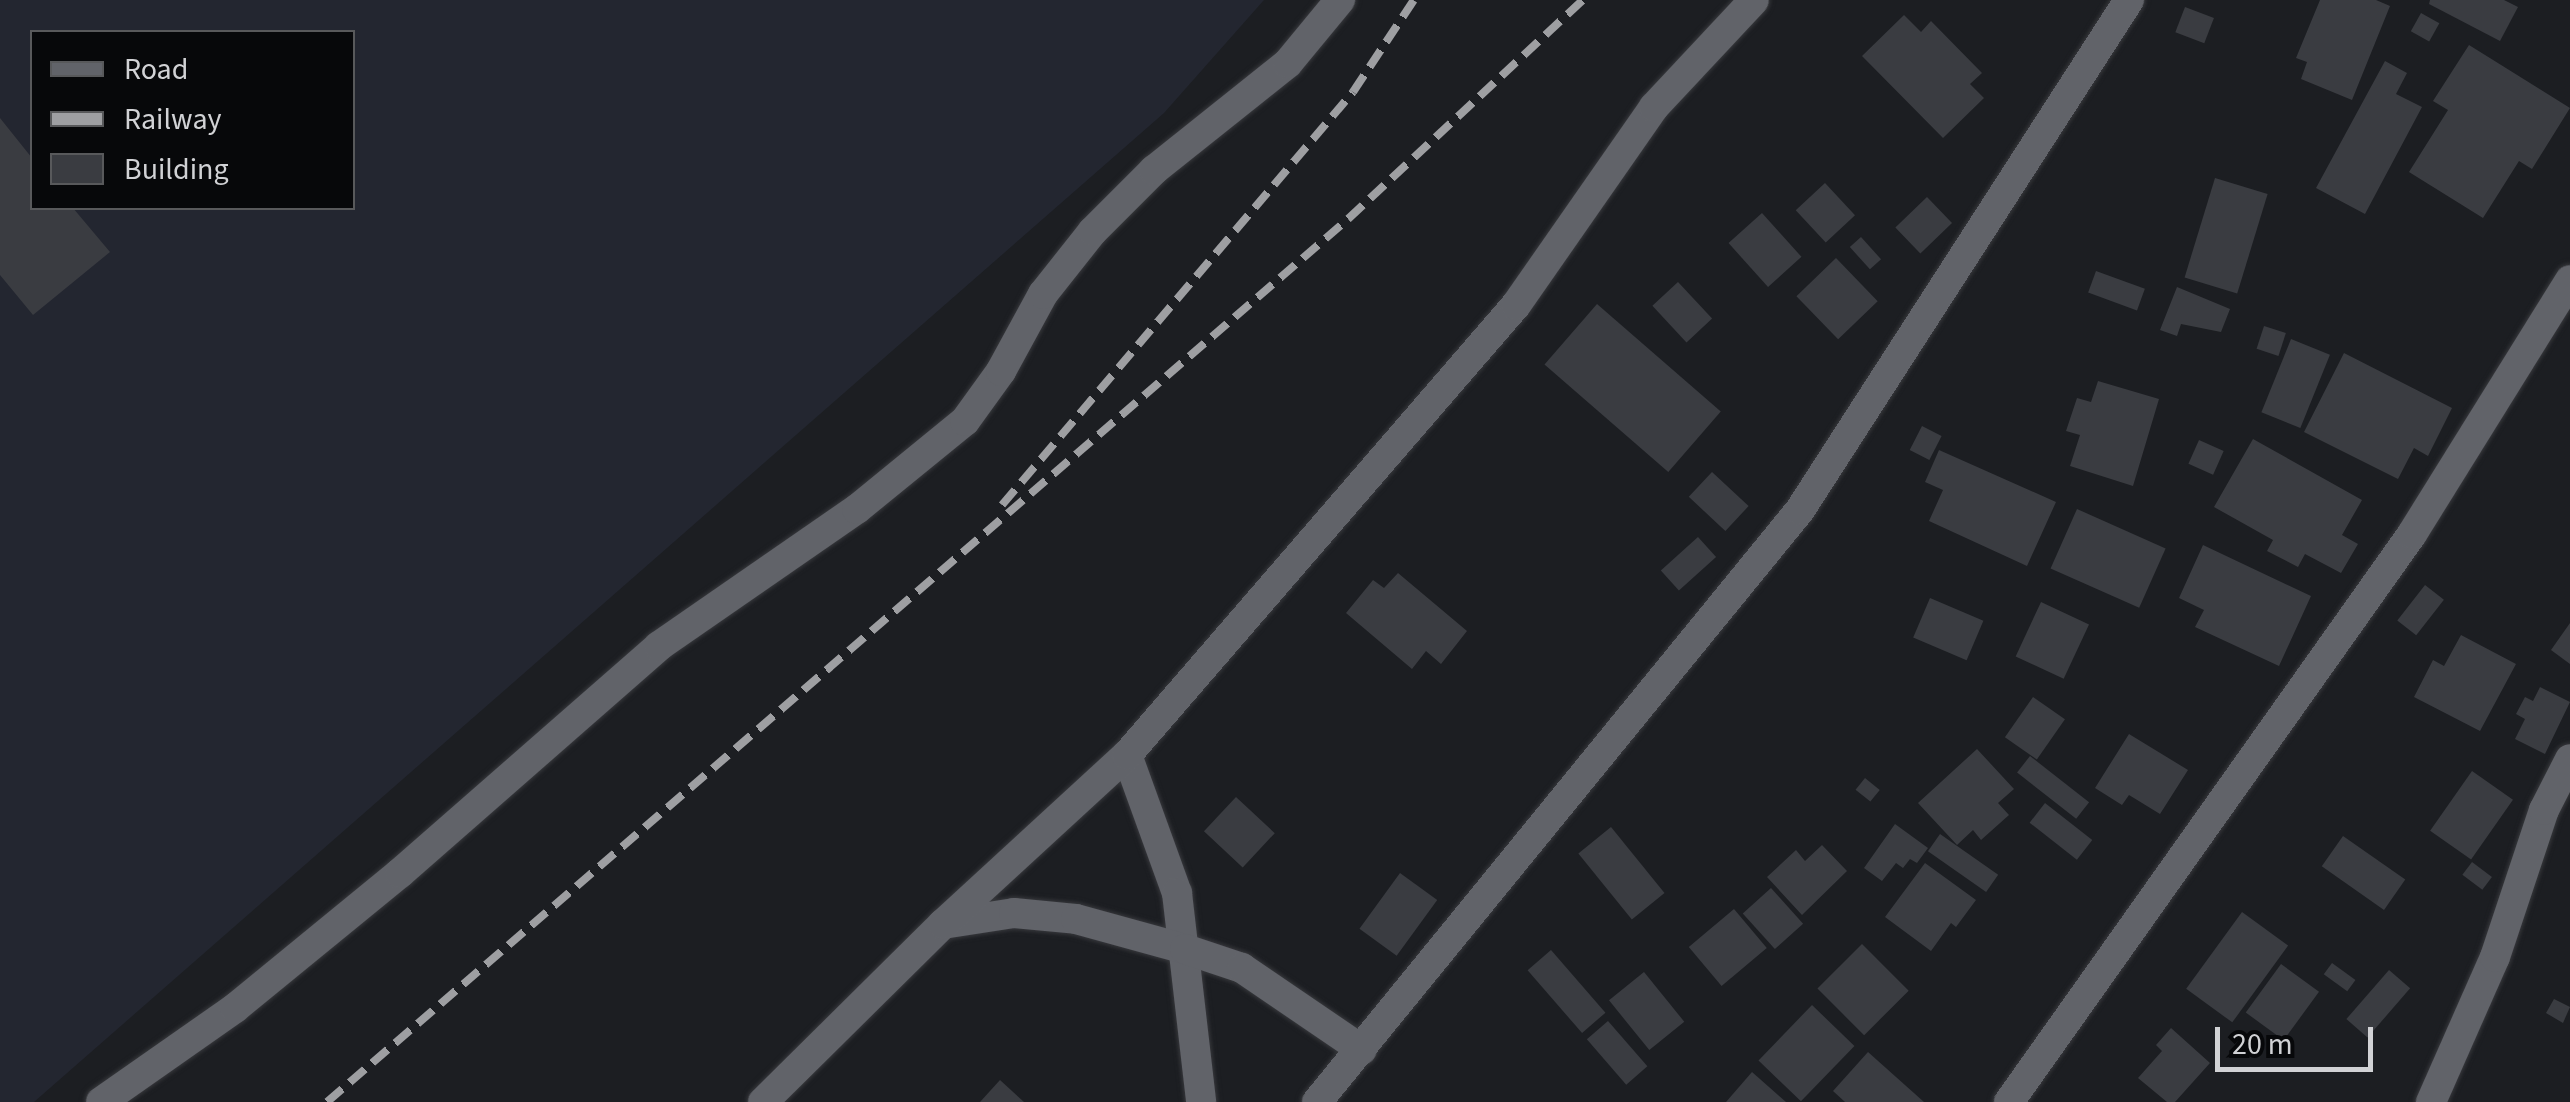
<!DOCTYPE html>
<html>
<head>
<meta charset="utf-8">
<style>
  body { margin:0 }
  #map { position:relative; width:2570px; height:1102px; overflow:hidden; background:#1c1e22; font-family:"Source Sans 3",sans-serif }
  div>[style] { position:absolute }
  .built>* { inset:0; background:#232630 }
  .building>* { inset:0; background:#3a3c41; transform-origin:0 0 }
  .roads { filter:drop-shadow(0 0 2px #37383c) drop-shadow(0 0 2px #37383c) }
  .street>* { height:30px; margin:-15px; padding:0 15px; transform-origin:15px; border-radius:15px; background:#616369 }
  .rail>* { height:8px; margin-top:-4px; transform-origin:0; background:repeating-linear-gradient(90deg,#9e9fa2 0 20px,transparent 0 30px) }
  span { translate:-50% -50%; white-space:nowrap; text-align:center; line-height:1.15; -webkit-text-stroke:9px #07080a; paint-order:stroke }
  .legend { position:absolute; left:30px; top:30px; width:325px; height:180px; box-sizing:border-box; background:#07080a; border:2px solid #58595b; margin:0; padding:12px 18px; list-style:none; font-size:30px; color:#d1d2d5 }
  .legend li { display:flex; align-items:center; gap:20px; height:50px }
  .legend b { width:50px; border:2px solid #58595b }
  .scale { position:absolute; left:2215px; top:1027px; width:158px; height:45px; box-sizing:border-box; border:5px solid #d1d2d5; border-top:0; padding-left:12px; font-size:30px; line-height:35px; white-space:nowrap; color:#d1d2d5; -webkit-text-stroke:8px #07080a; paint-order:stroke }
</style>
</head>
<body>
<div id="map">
  <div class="built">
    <div style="clip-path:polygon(evenodd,0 0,1264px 0,1164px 113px,34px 1102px,0 1102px,0 0,32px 32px,352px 32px,352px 208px,32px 208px,32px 32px)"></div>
  </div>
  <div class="building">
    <div style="clip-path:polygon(2320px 0,2376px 0,2390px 6px,2352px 100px,2301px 79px,2307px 62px,2296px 58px)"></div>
    <div style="clip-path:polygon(2430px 0,2504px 0,2518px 7px,2500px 41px,2429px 4px)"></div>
    <div style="left:2185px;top:7px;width:31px;height:27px;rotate:21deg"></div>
    <div style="left:2421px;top:13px;width:21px;height:21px;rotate:29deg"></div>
    <div style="clip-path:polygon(1904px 15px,1921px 32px,1931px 21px,1982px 73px,1970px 84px,1984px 98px,1943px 138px,1862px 56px)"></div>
    <div style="clip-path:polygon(2469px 45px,2570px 108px,2532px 169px,2519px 161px,2483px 218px,2409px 172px,2448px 110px,2433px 101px)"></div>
    <div style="clip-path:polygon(2385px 61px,2407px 73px,2396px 94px,2422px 107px,2365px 214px,2316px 188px)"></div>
    <div style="clip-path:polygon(0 118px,32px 158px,32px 208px,73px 208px,110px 252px,33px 315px,0 275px)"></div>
    <div style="left:2215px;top:178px;width:55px;height:104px;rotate:17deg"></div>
    <div style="left:1825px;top:183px;width:44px;height:40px;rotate:47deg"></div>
    <div style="left:1927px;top:197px;width:36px;height:44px;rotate:46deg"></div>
    <div style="left:1762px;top:213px;width:59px;height:45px;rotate:48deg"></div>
    <div style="left:1861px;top:237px;width:30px;height:15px;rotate:48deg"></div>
    <div style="left:1836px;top:258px;width:60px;height:55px;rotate:46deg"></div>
    <div style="left:2096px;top:271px;width:52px;height:23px;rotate:20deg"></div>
    <div style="left:1678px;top:282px;width:50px;height:35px;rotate:47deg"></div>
    <div style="clip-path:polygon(2177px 287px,2230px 309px,2221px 332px,2181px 324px,2177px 336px,2160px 330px)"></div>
    <div style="left:1597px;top:304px;width:164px;height:80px;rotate:41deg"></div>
    <div style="left:2264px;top:326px;width:23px;height:24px;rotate:18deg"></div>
    <div style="left:2291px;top:339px;width:42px;height:79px;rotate:22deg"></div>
    <div style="clip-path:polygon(2344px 353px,2452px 408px,2428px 456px,2414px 448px,2398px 479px,2304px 432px)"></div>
    <div style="clip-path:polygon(2098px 381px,2159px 399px,2133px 486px,2070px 466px,2080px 435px,2066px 431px,2077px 398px,2091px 402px)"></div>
    <div style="left:1922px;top:426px;width:22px;height:27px;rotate:27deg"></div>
    <div style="clip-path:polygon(2253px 439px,2362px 500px,2342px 535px,2358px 544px,2341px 573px,2305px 554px,2298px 567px,2267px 551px,2273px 540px,2214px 507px)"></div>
    <div style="left:2199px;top:440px;width:27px;height:26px;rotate:24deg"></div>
    <div style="clip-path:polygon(1939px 450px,2056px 502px,2027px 566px,1929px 521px,1943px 490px,1925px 482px)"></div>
    <div style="left:1712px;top:472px;width:50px;height:34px;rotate:43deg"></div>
    <div style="left:2077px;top:509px;width:97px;height:65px;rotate:24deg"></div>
    <div style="left:1698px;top:537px;width:27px;height:50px;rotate:48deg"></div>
    <div style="clip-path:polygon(2203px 545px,2311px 596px,2279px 666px,2195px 627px,2204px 610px,2179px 598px)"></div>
    <div style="clip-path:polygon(1398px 573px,1467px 631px,1441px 664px,1426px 651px,1412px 669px,1346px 613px,1373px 580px,1384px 588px)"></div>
    <div style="left:2425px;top:585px;width:24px;height:45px;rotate:38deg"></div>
    <div style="left:1930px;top:598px;width:58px;height:43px;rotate:23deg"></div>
    <div style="left:2041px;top:602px;width:53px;height:60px;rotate:25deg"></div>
    <div style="clip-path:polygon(2570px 623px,2570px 664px,2551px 650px)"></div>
    <div style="clip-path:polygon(2461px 635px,2516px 664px,2480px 731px,2414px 697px,2433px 660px,2444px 666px)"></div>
    <div style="clip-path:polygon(2540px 687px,2570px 702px,2545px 754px,2515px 739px,2525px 719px,2516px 714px,2525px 697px,2533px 701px)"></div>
    <div style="left:2033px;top:697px;width:39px;height:49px;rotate:35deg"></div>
    <div style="clip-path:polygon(2129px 734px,2188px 770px,2160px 814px,2129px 795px,2122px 805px,2095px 788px)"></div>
    <div style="clip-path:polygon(1977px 749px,2014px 789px,1998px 803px,2009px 815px,1981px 840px,1973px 830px,1957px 845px,1918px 803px)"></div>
    <div style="left:2030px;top:756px;width:75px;height:21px;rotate:38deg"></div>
    <div style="left:2472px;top:771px;width:50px;height:73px;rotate:35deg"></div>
    <div style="left:1865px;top:778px;width:19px;height:15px;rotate:39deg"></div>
    <div style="left:1236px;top:797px;width:53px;height:47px;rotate:43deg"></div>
    <div style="left:2045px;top:803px;width:60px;height:25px;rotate:38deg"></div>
    <div style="clip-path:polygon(1895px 824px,1928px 848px,1917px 863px,1910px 859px,1903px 868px,1896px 863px,1882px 881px,1864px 868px)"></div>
    <div style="left:1611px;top:827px;width:85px;height:42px;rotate:51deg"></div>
    <div style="left:1940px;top:834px;width:71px;height:21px;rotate:35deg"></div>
    <div style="left:2343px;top:836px;width:76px;height:37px;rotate:35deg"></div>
    <div style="clip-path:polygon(1822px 845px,1847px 871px,1802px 915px,1767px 877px,1796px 850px,1805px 861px)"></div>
    <div style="left:2472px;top:862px;width:25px;height:16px;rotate:37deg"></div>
    <div style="clip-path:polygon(1925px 863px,1976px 900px,1956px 927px,1951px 923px,1931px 951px,1885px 917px)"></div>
    <div style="left:1400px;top:873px;width:46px;height:69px;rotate:36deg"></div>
    <div style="left:1771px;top:888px;width:48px;height:38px;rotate:48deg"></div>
    <div style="left:1734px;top:909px;width:51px;height:59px;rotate:50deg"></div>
    <div style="left:2242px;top:912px;width:57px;height:95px;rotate:36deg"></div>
    <div style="left:1862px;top:944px;width:66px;height:63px;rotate:45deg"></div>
    <div style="left:1551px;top:950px;width:83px;height:31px;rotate:49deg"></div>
    <div style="left:2332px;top:963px;width:29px;height:14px;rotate:36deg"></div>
    <div style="left:2281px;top:964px;width:47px;height:60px;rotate:36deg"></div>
    <div style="left:2389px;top:970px;width:28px;height:65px;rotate:41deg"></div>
    <div style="left:1644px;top:972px;width:64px;height:45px;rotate:51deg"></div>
    <div style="clip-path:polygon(2554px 999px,2570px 1007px,2563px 1023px,2546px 1013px)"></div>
    <div style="left:1812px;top:1005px;width:59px;height:77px;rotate:44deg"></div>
    <div style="left:1608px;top:1021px;width:60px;height:28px;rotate:49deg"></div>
    <div style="clip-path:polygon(2171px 1028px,2210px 1063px,2175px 1102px,2167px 1102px,2138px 1078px,2162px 1051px,2156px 1045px)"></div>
    <div style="clip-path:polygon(1868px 1052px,1924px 1102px,1845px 1102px,1833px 1091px)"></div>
    <div style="clip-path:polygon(1752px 1072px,1786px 1102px,1726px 1102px)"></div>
    <div style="clip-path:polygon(1000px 1080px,1024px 1102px,980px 1102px)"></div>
  </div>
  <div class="roads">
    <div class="street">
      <div style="left:1127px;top:755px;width:147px;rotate:70.1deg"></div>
      <div style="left:1177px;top:893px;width:210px;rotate:83.4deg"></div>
      <div style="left:943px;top:924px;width:72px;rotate:-8.8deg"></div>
      <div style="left:1014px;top:913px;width:62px;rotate:5.5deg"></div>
      <div style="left:1076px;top:919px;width:113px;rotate:15.4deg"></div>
      <div style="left:1185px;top:949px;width:60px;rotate:18.4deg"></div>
      <div style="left:1242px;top:968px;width:145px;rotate:34.3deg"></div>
      <div style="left:101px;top:1102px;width:164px;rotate:-35deg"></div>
      <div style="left:235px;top:1008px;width:213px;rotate:-39.3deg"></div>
      <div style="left:400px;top:873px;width:344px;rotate:-41.2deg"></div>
      <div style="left:659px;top:646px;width:241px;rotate:-34.7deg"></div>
      <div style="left:857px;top:509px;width:139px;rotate:-39.2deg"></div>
      <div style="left:965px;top:421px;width:62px;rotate:-54.2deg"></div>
      <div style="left:1001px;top:371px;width:88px;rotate:-61.4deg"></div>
      <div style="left:1043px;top:294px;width:80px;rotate:-51.6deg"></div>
      <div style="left:1093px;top:231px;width:86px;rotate:-45deg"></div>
      <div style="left:1154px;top:170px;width:171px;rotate:-38.6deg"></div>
      <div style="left:1288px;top:63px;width:82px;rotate:-50.5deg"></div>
      <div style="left:763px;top:1102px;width:253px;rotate:-44.7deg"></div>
      <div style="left:943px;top:924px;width:250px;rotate:-42.6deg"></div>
      <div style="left:1127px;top:755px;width:595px;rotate:-49.16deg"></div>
      <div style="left:1516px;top:305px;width:241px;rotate:-55.1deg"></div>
      <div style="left:1654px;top:107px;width:146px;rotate:-46.9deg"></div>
      <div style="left:1317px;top:1102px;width:764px;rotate:-50.79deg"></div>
      <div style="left:1800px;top:510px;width:607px;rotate:-57.17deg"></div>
      <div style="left:2009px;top:1102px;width:696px;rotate:-54.64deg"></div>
      <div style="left:2412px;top:534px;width:299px;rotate:-58.1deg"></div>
      <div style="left:2431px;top:1102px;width:158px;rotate:-66.2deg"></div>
      <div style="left:2495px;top:957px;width:155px;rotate:-71.6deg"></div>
      <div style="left:2544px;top:810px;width:57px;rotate:-63deg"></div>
    </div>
  </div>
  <div class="rail">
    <div style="left:1002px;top:505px;width:542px;rotate:-49.64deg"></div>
    <div style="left:1353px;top:92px;width:110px;rotate:-56.5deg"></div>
    <div style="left:327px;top:1102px;width:1350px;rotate:-40.85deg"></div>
    <div style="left:1348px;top:219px;width:321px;rotate:-43deg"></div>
  </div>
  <ul class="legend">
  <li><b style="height:12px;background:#616369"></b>Road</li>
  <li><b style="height:12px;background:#9e9fa2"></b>Railway</li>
  <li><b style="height:28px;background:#3a3c41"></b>Building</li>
  </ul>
  <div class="scale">20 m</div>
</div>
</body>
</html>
